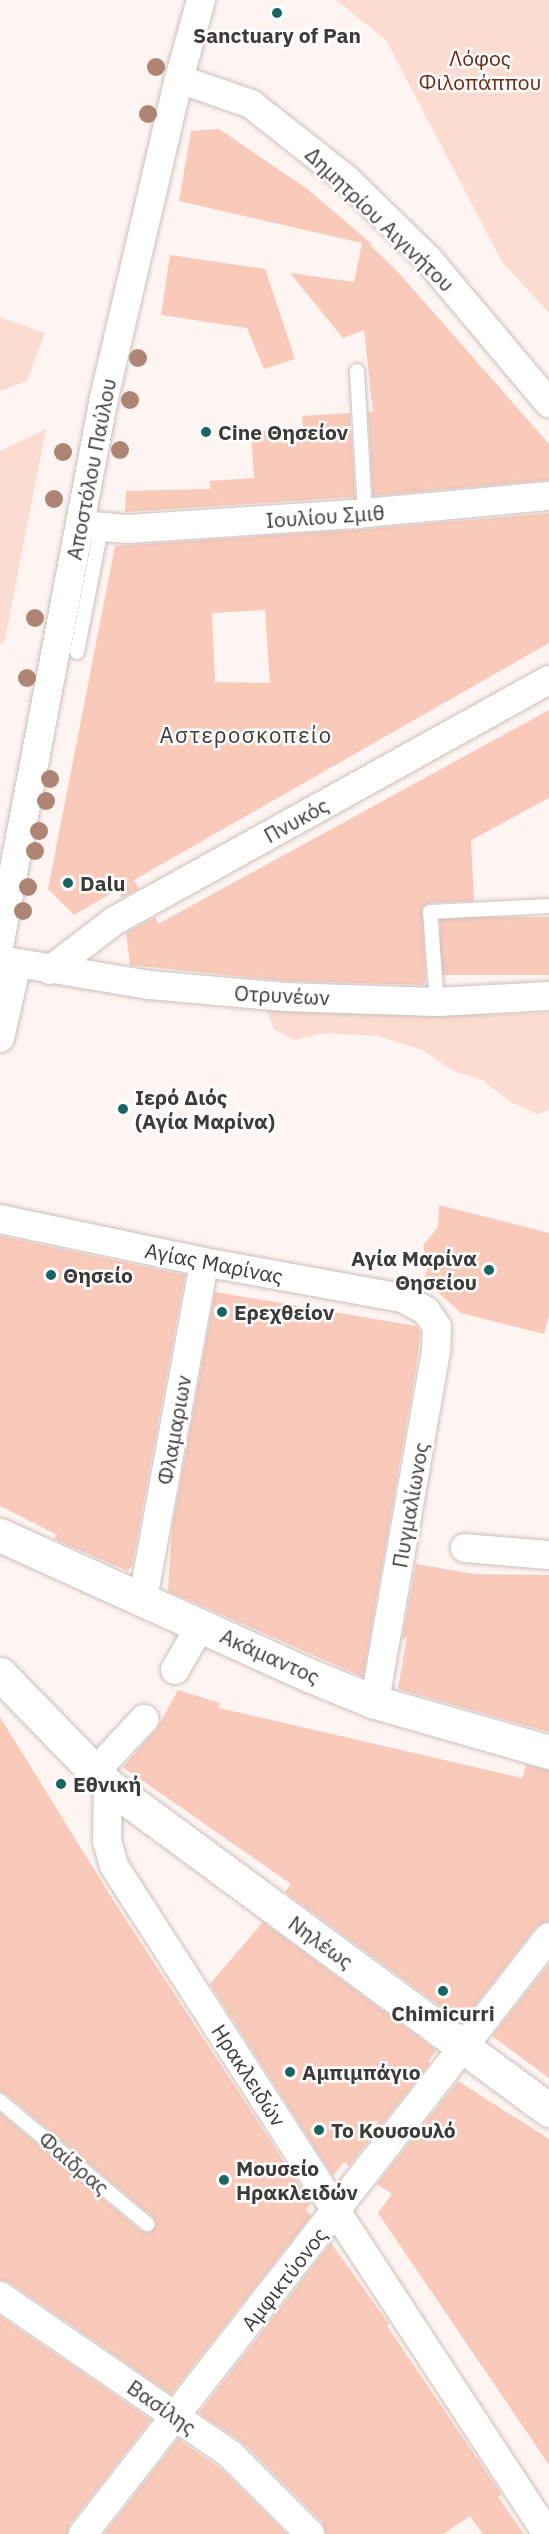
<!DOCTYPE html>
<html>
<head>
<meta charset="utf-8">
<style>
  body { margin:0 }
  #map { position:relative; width:549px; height:2534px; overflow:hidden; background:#fef4f1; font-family:"IBM Plex Sans",sans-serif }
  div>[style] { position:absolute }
  .green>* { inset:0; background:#fcdcd1 }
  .building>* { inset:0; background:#f9c9b9; transform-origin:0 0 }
  .roads { filter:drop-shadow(0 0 2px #cac1bd) drop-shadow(0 0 2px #cac1bd) }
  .lane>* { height:14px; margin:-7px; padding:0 7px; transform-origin:7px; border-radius:7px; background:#fff }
  .street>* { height:28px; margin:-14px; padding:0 14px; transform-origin:14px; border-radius:14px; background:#fff }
  .secondary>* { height:33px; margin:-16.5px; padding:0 16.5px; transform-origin:16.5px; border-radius:16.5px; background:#fff }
  .trees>* { width:18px; height:18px; margin:-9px; border-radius:50%; background:#ae8475 }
  .dots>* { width:16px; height:16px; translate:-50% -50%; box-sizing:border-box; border:3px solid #fff; border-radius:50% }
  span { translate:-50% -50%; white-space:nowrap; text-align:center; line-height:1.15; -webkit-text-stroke:5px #fff; paint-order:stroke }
  .poi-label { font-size:21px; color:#3d3a38; font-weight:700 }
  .left { translate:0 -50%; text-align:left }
  .right { translate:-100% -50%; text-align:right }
  .park-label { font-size:21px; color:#6d280f }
  .street-label { font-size:21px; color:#3d3a38 }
  .neighbourhood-label { font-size:22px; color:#3d3a38; letter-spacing:1.5px }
</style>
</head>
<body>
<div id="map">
  <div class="green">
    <div style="clip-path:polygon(336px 0,549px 0,549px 313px,502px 262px,386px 40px)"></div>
    <div style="clip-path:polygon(0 317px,45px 333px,27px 381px,0 391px)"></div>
    <div style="clip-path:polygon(46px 429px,4px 644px,0 643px,0 451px)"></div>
    <div style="clip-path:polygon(301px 1008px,418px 1016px,549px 1013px,549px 1110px,537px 1114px,511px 1102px,482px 1080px,453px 1071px,423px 1050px,377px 1036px,325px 1033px,293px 1040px,274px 1029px,266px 1009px)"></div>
  </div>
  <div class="building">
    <div style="clip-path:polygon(219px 129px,306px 188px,373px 245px,369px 244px,398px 272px,549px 444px,549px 480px,373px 496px,368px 412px,373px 412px,364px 330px,343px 338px,290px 273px,354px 282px,362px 243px,179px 201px,191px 131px)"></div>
    <div style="clip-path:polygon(170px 255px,265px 269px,295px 359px,264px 369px,247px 328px,161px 315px)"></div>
    <div style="clip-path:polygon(350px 413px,355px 497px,125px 512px,126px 491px,210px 489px,209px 481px,254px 478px,251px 432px,303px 429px,302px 416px)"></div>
    <div style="clip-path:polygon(evenodd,549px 513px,549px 643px,134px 880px,139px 889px,121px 898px,120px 888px,74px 915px,48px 889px,115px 546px,366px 529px,549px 513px,265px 610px,270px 683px,215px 682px,212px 613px,265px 610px)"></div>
    <div style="clip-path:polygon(549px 710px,549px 798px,471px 840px,474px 901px,430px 903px,422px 908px,426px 979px,424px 985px,285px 981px,130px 965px,126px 933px,155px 917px,158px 924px)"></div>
    <div style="left:549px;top:917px;width:58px;height:109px;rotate:90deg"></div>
    <div style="clip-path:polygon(439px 1205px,549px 1233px,549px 1315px,544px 1334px,461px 1313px,424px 1280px,429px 1263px,424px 1257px,424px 1244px,438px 1227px)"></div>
    <div style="clip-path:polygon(0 1236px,185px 1275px,132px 1566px,127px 1571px,54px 1539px,57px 1535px,0 1506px)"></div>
    <div style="clip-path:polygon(215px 1292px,416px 1326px,420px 1332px,418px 1356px,363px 1677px,168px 1591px,172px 1529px)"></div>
    <div style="clip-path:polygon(416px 1564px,474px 1574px,549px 1575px,549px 1732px,398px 1689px,407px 1636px,402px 1640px)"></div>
    <div style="clip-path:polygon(178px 1690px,220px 1703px,219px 1708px,522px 1778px,526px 1765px,549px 1770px,549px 1921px,536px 1927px,466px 2017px,462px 2015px,459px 2020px,285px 1892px,291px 1884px,123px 1767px,156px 1730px)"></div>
    <div style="clip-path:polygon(0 1717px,113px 1900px,311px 2203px,306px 2210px,311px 2216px,171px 2394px,9px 2282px,0 2280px,0 2113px,141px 2231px,151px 2232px,156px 2225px,153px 2217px,6px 2094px,0 2092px)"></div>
    <div style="clip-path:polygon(263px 1922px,436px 2050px,428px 2062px,430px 2063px,349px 2166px,344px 2162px,333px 2176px,210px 1984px)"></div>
    <div style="clip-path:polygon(549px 1964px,549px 2078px,492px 2036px)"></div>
    <div style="clip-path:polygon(458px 2081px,549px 2139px,549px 2465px,378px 2213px,392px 2194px,377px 2184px)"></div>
    <div style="clip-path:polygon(331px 2243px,389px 2324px,387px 2326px,493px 2482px,501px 2494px,498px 2497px,524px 2534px,483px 2534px,470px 2516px,443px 2534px,326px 2534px,322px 2522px,243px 2443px,199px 2413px)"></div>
    <div style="clip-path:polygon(0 2316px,151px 2420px,70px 2524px,67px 2534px,0 2534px)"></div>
    <div style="clip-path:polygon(178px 2439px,220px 2468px,287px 2534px,104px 2534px)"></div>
  </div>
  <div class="roads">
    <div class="lane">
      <div style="left:357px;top:371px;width:142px;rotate:86.8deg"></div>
      <div style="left:77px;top:652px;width:126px;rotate:-79deg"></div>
      <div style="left:437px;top:1002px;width:90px;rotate:-94.4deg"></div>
      <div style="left:430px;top:912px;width:119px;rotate:-2.9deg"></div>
      <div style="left:0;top:2101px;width:192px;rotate:39.9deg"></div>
    </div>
    <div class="street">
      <div style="left:179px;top:79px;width:76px;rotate:19.1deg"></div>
      <div style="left:251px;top:104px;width:121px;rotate:38.3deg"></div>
      <div style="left:346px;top:179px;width:115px;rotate:44.3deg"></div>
      <div style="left:428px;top:259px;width:188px;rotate:50deg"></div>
      <div style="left:80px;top:525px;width:47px;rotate:4.9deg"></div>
      <div style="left:127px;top:529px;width:239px;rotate:-3.8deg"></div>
      <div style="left:365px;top:513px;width:185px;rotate:-5.3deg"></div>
      <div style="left:0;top:942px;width:554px;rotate:-79.18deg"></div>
      <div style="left:104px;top:398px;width:328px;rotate:-76.8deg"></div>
      <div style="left:179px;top:79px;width:82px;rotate:-74.4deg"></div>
      <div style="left:0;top:960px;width:152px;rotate:9.5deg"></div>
      <div style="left:150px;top:985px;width:135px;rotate:5.1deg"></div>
      <div style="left:284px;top:997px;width:153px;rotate:1.9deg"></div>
      <div style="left:437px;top:1002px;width:112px;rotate:-3.1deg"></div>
      <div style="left:50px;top:970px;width:81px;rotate:-37.4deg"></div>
      <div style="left:114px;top:921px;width:497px;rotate:-29deg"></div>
      <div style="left:0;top:1038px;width:76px;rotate:-77.1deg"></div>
      <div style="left:0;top:1219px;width:208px;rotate:11.9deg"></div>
      <div style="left:204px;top:1262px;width:201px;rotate:10.3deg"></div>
      <div style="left:402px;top:1298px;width:27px;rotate:28deg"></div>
      <div style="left:426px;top:1311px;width:19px;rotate:55deg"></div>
      <div style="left:437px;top:1327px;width:24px;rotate:92deg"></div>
      <div style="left:436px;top:1351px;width:356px;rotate:99.9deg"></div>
      <div style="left:465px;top:1548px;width:84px;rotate:4.8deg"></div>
      <div style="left:143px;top:1599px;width:342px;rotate:-79.7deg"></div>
      <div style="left:175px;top:1670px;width:52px;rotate:-60deg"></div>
      <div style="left:94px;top:1773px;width:74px;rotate:-47.2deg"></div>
      <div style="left:108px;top:1785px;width:56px;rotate:91deg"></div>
      <div style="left:107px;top:1841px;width:26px;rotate:74deg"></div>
      <div style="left:114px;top:1866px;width:410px;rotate:57.2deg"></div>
      <div style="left:336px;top:2211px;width:386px;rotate:56.8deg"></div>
      <div style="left:0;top:2296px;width:280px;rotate:34.5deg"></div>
      <div style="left:231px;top:2455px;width:112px;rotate:45deg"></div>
      <div style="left:83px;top:2534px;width:757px;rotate:-52.03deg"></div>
    </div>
    <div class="secondary">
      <div style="left:0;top:1535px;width:341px;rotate:24.4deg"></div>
      <div style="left:311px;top:1676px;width:69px;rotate:22.1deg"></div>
      <div style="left:375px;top:1702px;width:181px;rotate:16deg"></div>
      <div style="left:0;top:1674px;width:155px;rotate:45.8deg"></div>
      <div style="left:108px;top:1785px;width:548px;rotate:36.39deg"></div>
    </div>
  </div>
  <div class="trees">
    <div style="left:156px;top:67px"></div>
    <div style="left:148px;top:114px"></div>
    <div style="left:138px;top:358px"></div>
    <div style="left:130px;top:400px"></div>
    <div style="left:120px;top:450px"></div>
    <div style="left:63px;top:452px"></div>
    <div style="left:54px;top:499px"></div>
    <div style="left:35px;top:618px"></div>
    <div style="left:27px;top:678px"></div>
    <div style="left:50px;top:779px"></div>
    <div style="left:46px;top:801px"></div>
    <div style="left:39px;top:831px"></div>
    <div style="left:35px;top:851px"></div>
    <div style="left:28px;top:887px"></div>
    <div style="left:23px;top:911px"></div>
  </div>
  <div class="dots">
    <div style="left:277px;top:13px;background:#186561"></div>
    <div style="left:206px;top:432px;background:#186561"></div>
    <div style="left:68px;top:883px;background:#186561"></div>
    <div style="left:123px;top:1109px;background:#186561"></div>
    <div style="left:489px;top:1270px;background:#186561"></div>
    <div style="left:51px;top:1275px;background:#186561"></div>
    <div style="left:222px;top:1312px;background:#186561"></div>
    <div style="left:61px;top:1784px;background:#186561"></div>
    <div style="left:443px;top:1991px;background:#186561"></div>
    <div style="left:290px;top:2072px;background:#186561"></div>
    <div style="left:319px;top:2130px;background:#186561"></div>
    <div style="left:224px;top:2180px;background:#186561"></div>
  </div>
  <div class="poi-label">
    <span style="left:277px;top:35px">Sanctuary of Pan</span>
    <span class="left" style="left:218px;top:432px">Cine Θησείον</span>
    <span class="left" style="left:80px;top:883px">Dalu</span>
    <span class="left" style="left:135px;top:1109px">Ιερό Διός<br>(Αγία Μαρίνα)</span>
    <span class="right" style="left:477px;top:1270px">Αγία Μαρίνα<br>Θησείου</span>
    <span class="left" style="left:63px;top:1275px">Θησείο</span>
    <span class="left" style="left:234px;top:1312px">Ερεχθείον</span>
    <span class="left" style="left:73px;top:1784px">Εθνική</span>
    <span style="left:443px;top:2013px">Chimicurri</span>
    <span class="left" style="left:302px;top:2072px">Αμπιμπάγιο</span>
    <span class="left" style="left:331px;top:2130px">Το Κουσουλό</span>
    <span class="left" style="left:236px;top:2180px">Μουσείο<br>Ηρακλειδών</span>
  </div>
  <div class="park-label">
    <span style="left:480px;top:70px">Λόφος<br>Φιλοπάππου</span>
  </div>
  <div class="street-label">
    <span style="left:380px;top:219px;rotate:44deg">Δημητρίου Αιγινήτου</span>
    <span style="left:91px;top:469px;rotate:-79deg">Αποστόλου Παύλου</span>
    <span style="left:325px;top:516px;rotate:-4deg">Ιουλίου Σμιθ</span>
    <span style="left:296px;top:820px;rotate:-29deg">Πνυκός</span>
    <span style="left:282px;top:995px;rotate:3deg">Οτρυνέων</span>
    <span style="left:214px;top:1263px;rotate:11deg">Αγίας Μαρίνας</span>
    <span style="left:174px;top:1430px;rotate:-80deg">Φλαμαριων</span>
    <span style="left:410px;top:1505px;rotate:-80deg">Πυγμαλίωνος</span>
    <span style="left:270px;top:1656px;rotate:24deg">Ακάμαντος</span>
    <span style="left:321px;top:1942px;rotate:36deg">Νηλέως</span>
    <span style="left:249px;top:2075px;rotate:57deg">Ηρακλειδών</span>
    <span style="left:74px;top:2163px;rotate:40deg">Φαίδρας</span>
    <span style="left:284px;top:2279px;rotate:-52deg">Αμφικτύονος</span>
    <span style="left:162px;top:2407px;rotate:35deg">Βασίλης</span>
  </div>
  <div class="neighbourhood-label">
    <span style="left:246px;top:735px">Αστεροσκοπείο</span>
  </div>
</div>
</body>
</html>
